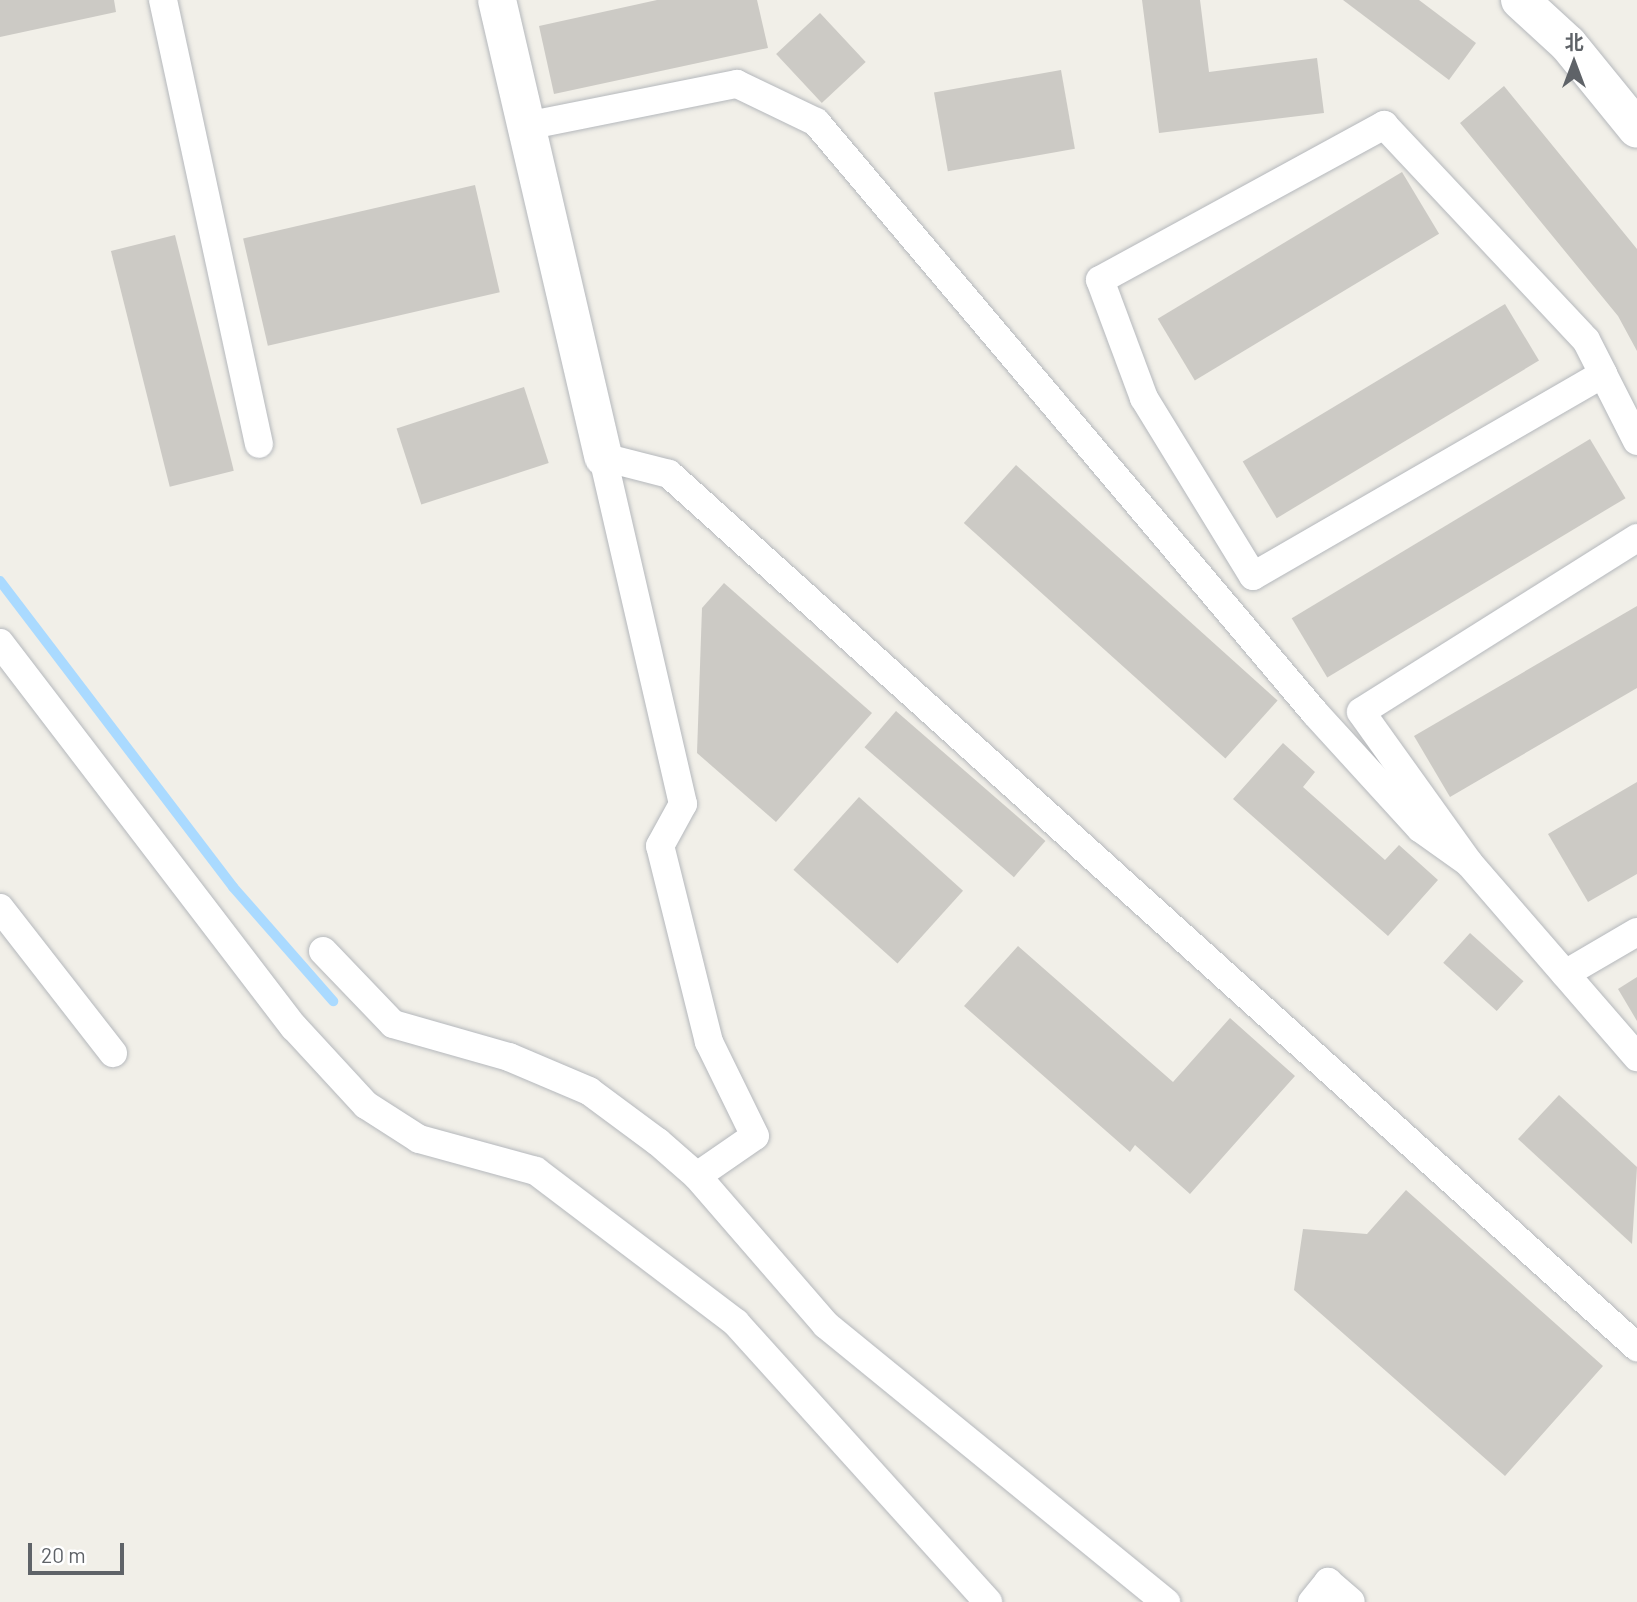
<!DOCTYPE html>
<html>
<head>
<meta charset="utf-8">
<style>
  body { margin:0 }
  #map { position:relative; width:1637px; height:1602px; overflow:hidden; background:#f1efe8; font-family:Barlow,"Noto Sans SC",sans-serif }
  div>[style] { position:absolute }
  .stream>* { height:10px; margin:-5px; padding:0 5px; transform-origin:5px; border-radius:5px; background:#aadaff }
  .building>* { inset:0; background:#cccac5; transform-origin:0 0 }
  .roads { filter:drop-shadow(0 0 2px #b5b8bc) drop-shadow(0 0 2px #b5b8bc) }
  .street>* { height:28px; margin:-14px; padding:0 14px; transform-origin:14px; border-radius:14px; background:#fff }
  .secondary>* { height:38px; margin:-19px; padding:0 19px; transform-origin:19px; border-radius:19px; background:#fff }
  span { translate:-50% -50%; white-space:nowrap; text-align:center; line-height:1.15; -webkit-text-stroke:5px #fff; paint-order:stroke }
  .north { position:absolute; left:1539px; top:28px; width:70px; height:70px; -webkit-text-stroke:5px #fff; paint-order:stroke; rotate:0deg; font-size:19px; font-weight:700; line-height:28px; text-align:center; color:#5f6368 }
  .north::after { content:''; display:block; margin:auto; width:24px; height:32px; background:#5f6368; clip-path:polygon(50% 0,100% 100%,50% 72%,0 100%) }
  .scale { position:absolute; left:28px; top:1543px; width:96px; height:32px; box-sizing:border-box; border:4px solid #5f6368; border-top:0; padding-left:9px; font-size:21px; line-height:24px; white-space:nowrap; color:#5f6368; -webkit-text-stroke:5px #fff; paint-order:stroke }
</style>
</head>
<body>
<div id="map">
  <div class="stream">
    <div style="left:0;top:581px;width:385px;rotate:52.7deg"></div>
    <div style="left:233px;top:887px;width:152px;rotate:48.7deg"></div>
  </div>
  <div class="building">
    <div style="clip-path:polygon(0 0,114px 0,116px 12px,0 37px)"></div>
    <div style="clip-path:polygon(657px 0,757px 0,768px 48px,554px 94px,539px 26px)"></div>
    <div style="clip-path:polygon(1142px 0,1200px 0,1209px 72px,1317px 58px,1324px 113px,1159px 133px)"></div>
    <div style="clip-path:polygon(1343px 0,1419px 0,1476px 43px,1449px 80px)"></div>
    <div style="left:820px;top:13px;width:67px;height:60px;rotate:47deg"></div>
    <div style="left:1061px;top:70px;width:80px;height:129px;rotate:80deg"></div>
    <div style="clip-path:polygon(1504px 86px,1637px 249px,1637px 351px,1618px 316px,1460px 123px)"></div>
    <div style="left:1402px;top:172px;width:72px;height:285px;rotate:59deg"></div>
    <div style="left:475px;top:185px;width:110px;height:238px;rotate:77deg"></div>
    <div style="left:175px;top:235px;width:243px;height:66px;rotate:76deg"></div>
    <div style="left:1505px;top:304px;width:66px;height:306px;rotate:59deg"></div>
    <div style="left:524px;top:387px;width:80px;height:134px;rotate:72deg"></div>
    <div style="left:1590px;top:439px;width:69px;height:348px;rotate:59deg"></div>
    <div style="left:1016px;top:465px;width:352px;height:78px;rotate:42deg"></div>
    <div style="clip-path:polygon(724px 583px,872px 713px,776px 822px,697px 753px,702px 608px)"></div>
    <div style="clip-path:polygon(1637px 606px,1637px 688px,1450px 797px,1414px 736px)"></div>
    <div style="left:896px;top:711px;width:198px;height:48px;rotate:41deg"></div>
    <div style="clip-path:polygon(1283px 743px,1315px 772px,1303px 787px,1385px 860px,1399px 845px,1438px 880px,1388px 936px,1233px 799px)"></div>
    <div style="clip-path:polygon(1637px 782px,1637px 874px,1588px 902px,1548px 834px)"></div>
    <div style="left:859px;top:797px;width:140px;height:98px;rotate:42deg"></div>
    <div style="left:1470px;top:933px;width:72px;height:40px;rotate:42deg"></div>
    <div style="clip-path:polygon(1018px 946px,1173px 1082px,1230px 1018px,1295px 1076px,1190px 1194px,1135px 1145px,1130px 1152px,964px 1006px)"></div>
    <div style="clip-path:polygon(1637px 977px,1637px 1021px,1618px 989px)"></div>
    <div style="clip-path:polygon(1559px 1095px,1637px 1167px,1632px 1244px,1518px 1139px)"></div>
    <div style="clip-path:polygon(1406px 1190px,1603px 1366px,1505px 1476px,1294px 1290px,1303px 1229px,1367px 1234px)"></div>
  </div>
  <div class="roads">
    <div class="street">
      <div style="left:163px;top:0;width:454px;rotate:77.8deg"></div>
      <div style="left:526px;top:126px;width:215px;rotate:-11.3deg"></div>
      <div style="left:737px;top:84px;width:88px;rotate:25.7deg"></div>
      <div style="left:816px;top:122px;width:773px;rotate:49.82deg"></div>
      <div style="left:1315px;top:713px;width:156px;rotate:47.6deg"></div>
      <div style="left:1420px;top:828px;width:60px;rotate:35.5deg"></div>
      <div style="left:1603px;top:374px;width:404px;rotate:150deg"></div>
      <div style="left:1253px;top:576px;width:209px;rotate:-121.5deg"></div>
      <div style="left:1144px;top:398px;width:126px;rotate:-110.4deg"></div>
      <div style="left:1100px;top:280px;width:324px;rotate:-28.6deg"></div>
      <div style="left:1384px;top:125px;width:295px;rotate:46.8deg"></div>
      <div style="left:1586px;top:340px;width:38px;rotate:63deg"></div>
      <div style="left:1603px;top:374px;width:75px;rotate:63.1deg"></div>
      <div style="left:1637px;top:538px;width:326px;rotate:147.8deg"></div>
      <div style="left:1361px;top:712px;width:186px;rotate:54.4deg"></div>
      <div style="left:1469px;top:863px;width:257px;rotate:49.1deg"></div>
      <div style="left:0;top:643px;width:484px;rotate:52.6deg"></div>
      <div style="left:294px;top:1027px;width:106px;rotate:47.3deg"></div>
      <div style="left:366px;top:1105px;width:63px;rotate:32.7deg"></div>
      <div style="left:419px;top:1139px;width:121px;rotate:15.3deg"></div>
      <div style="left:536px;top:1171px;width:251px;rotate:37.2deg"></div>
      <div style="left:736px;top:1323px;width:376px;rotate:47.9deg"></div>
      <div style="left:0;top:908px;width:184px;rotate:52.1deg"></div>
      <div style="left:323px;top:951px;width:101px;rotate:46.2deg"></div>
      <div style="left:393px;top:1024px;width:121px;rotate:15.9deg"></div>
      <div style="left:509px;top:1057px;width:87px;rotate:23deg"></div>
      <div style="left:589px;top:1091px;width:86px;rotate:36.5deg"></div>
      <div style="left:658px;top:1142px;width:52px;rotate:41.1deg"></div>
      <div style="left:697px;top:1176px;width:197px;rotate:49.1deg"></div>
      <div style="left:826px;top:1325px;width:439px;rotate:39.2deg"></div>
      <div style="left:1565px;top:974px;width:83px;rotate:-30.3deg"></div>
      <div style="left:697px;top:1176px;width:70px;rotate:-34.6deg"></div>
      <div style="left:755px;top:1136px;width:105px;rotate:-116.1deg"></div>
      <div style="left:709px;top:1042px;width:202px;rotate:-104deg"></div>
      <div style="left:660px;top:846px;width:48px;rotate:-61.3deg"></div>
      <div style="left:683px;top:804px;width:356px;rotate:-103deg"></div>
      <div style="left:603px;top:457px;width:68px;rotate:14.4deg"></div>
      <div style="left:669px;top:474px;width:1304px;rotate:42.05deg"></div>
      <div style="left:1312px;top:1602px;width:26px;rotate:-51deg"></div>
      <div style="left:1328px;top:1582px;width:30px;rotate:41deg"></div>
    </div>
    <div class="secondary">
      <div style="left:497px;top:0;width:469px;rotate:76.9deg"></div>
      <div style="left:1520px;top:0;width:65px;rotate:42.5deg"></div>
      <div style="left:1568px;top:44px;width:109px;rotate:50.9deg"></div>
    </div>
  </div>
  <div class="north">北</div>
  <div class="scale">20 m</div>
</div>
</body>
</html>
